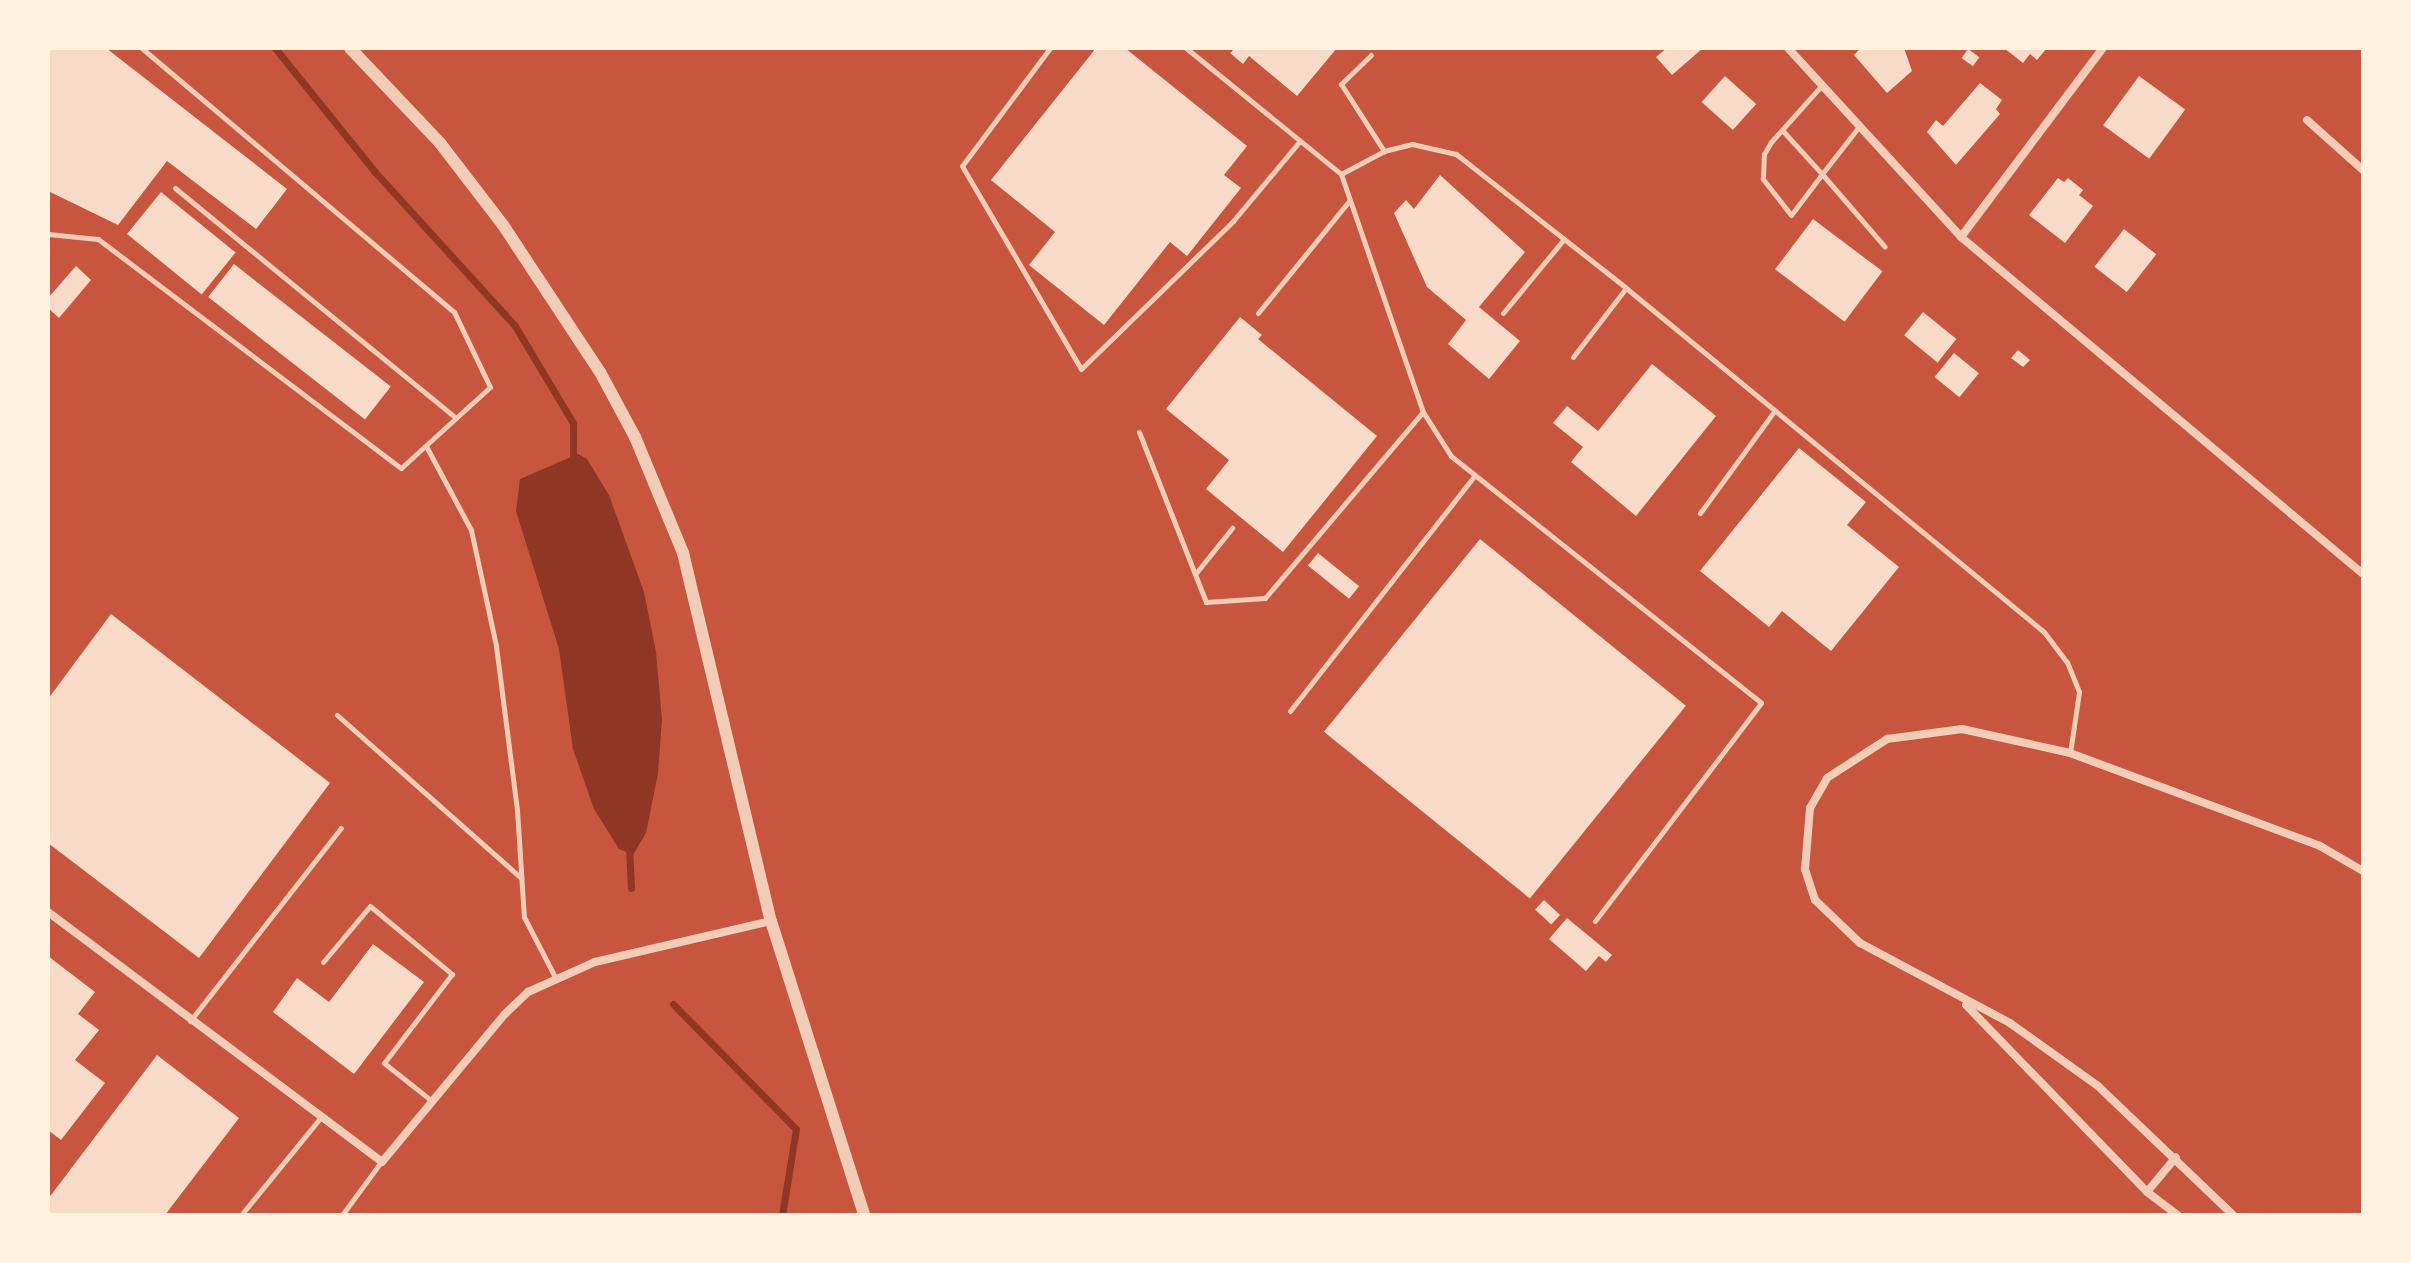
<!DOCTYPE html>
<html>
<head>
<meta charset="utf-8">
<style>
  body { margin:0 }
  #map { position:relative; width:2411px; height:1263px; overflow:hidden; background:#c8553d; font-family:Arial,sans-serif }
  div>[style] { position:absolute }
  .water>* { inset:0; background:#8f3625 }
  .stream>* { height:7px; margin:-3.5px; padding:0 3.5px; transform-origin:3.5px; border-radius:3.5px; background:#8f3625 }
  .building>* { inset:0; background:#f7dbc8; transform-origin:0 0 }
  .service>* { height:5px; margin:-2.5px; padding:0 2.5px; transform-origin:2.5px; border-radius:2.5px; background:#f1ccb7 }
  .minor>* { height:8px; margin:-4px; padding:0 4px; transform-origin:4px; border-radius:4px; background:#f1ccb7 }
  .tertiary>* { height:12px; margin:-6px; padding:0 6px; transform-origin:6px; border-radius:6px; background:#f1ccb7 }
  span { translate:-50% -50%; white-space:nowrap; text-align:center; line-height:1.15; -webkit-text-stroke:6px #fff3e0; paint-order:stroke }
  .frame { position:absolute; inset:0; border:50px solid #fff3e0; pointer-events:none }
</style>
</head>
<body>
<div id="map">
  <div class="water">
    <div style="clip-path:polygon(578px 454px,587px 459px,609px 495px,644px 592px,656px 652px,662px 720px,658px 773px,646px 833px,633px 855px,619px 849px,594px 809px,573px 749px,559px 649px,516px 511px,520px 479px)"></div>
  </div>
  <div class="stream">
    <div style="left:275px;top:48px;width:159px;rotate:51.1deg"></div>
    <div style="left:375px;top:172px;width:208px;rotate:47.7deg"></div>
    <div style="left:515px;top:326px;width:113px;rotate:59.1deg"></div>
    <div style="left:573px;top:423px;width:41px;rotate:90deg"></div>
    <div style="left:629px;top:846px;width:42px;rotate:87.3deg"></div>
    <div style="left:673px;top:1004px;width:175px;rotate:45.5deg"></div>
    <div style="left:796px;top:1129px;width:87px;rotate:99.2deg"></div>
  </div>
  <div class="building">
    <div style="clip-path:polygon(48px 48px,106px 48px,287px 189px,256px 229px,167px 161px,118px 225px,48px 191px)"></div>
    <div style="clip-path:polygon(1096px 48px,1125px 48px,1247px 146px,1224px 175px,1241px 188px,1187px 256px,1170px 242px,1104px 325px,1029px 265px,1055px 232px,991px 180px)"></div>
    <div style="clip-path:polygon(1235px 48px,1337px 48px,1297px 96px,1249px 56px,1243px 64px,1230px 53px)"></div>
    <div style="clip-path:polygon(1667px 48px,1703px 48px,1672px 75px,1656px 57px)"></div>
    <div style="clip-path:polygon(1861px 48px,1904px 48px,1912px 71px,1887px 93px,1854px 55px)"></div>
    <div style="clip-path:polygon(2004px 48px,2047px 48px,2037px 60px,2030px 54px,2023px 63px)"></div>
    <div style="left:1968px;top:49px;width:14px;height:11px;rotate:36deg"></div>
    <div style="left:1725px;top:76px;width:42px;height:35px;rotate:42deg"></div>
    <div style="left:2139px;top:76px;width:57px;height:61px;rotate:36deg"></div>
    <div style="clip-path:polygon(1980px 83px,2002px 100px,1996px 109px,2000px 114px,1956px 165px,1927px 132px,1936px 120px,1943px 126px)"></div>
    <div style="clip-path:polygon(1440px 175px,1525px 252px,1479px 307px,1520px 341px,1489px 379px,1448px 344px,1466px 320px,1427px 287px,1394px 213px,1406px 200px,1414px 209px)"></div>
    <div style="clip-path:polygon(2058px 178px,2064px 182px,2068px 178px,2083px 190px,2079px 195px,2093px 206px,2065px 243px,2029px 215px)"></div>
    <div style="left:161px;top:192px;width:96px;height:54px;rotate:39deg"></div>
    <div style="left:1813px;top:219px;width:87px;height:63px;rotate:37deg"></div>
    <div style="left:2124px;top:229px;width:41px;height:48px;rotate:38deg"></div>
    <div style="left:234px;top:264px;width:199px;height:42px;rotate:38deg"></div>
    <div style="clip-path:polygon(76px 266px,91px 280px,59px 318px,48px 308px,48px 298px)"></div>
    <div style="left:1923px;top:312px;width:43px;height:30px;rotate:39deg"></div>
    <div style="clip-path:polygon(1240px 317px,1262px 335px,1258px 339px,1377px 436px,1283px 552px,1206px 489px,1229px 460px,1166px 409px)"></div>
    <div style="clip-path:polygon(2018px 350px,2030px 360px,2023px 367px,2011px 358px)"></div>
    <div style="left:1954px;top:353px;width:32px;height:31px;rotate:39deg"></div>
    <div style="clip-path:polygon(1652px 364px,1716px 416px,1636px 516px,1571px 462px,1583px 447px,1553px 423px,1567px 406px,1598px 431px)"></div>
    <div style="clip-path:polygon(1799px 448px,1866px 502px,1847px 525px,1899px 567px,1831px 651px,1782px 611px,1769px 627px,1700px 571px)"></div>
    <div style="left:1480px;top:539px;width:265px;height:248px;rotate:39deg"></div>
    <div style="left:1318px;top:553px;width:53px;height:16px;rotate:39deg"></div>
    <div style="clip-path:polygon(111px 614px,330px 783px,199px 958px,48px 843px,48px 699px)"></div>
    <div style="left:1544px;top:900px;width:22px;height:13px;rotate:43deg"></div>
    <div style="clip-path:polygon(1567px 918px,1612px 955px,1606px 962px,1599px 956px,1586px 971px,1549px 939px)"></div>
    <div style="clip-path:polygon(373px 944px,424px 982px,354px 1074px,273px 1012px,297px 978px,329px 1002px)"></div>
    <div style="clip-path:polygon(48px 956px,95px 992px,78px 1014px,99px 1030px,75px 1060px,105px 1083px,61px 1140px,48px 1130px)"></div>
    <div style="clip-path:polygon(157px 1055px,239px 1118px,165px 1215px,48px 1215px,48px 1199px)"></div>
  </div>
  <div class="service">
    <div style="left:1050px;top:48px;width:147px;rotate:126.7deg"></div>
    <div style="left:962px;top:166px;width:235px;rotate:59.6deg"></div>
    <div style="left:1081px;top:369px;width:212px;rotate:-44.2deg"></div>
    <div style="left:1233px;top:221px;width:104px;rotate:-50.1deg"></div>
    <div style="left:1186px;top:48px;width:200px;rotate:39.1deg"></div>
    <div style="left:1341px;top:174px;width:252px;rotate:71deg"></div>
    <div style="left:1423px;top:412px;width:52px;rotate:57.5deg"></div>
    <div style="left:1451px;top:456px;width:396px;rotate:38.5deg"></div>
    <div style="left:1761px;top:703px;width:274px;rotate:127.3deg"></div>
    <div style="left:1371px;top:55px;width:42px;rotate:136deg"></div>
    <div style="left:1341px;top:84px;width:80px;rotate:57.3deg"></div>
    <div style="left:1857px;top:129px;width:57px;rotate:127.9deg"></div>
    <div style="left:1822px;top:174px;width:96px;rotate:49.2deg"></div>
    <div style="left:1782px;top:130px;width:59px;rotate:47.7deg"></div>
    <div style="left:1822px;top:174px;width:51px;rotate:127.1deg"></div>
    <div style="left:1791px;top:215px;width:46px;rotate:-127.9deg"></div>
    <div style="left:1763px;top:179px;width:25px;rotate:-88deg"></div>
    <div style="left:1764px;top:154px;width:14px;rotate:-60deg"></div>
    <div style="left:1771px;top:142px;width:75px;rotate:-48.2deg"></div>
    <div style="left:1341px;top:174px;width:49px;rotate:-28.1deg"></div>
    <div style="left:1384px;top:151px;width:29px;rotate:-14deg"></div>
    <div style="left:1412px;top:144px;width:45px;rotate:12.8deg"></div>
    <div style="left:1456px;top:154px;width:216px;rotate:38.2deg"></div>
    <div style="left:1626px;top:288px;width:541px;rotate:39.45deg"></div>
    <div style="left:2044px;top:632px;width:38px;rotate:53deg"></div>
    <div style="left:2067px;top:662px;width:32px;rotate:68deg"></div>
    <div style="left:2079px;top:692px;width:62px;rotate:98.4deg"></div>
    <div style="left:175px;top:188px;width:363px;rotate:39.3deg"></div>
    <div style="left:48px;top:234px;width:50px;rotate:5.7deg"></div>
    <div style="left:98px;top:239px;width:380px;rotate:37.1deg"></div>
    <div style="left:401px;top:468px;width:120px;rotate:-42.3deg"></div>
    <div style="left:490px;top:387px;width:83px;rotate:-115.6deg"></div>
    <div style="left:454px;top:312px;width:409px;rotate:-139.8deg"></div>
    <div style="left:1258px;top:313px;width:144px;rotate:-50.9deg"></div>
    <div style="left:1503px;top:313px;width:96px;rotate:-50.5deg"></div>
    <div style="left:1573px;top:357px;width:87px;rotate:-52.5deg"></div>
    <div style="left:1139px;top:432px;width:183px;rotate:68.5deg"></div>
    <div style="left:1206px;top:602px;width:59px;rotate:-3.9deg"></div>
    <div style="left:1265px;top:598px;width:244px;rotate:-49.7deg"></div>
    <div style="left:426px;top:446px;width:95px;rotate:61.8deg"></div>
    <div style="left:471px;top:530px;width:119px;rotate:77.8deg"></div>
    <div style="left:496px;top:646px;width:165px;rotate:82.7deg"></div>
    <div style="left:517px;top:810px;width:107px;rotate:86.3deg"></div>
    <div style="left:524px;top:917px;width:68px;rotate:62.7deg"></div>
    <div style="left:1700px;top:513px;width:127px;rotate:-53.9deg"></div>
    <div style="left:1196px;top:573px;width:58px;rotate:-51.3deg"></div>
    <div style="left:1290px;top:711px;width:298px;rotate:-51.9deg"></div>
    <div style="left:337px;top:715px;width:246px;rotate:41.5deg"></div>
    <div style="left:323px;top:962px;width:73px;rotate:-50deg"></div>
    <div style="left:370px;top:906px;width:107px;rotate:39.7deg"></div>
    <div style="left:452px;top:974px;width:112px;rotate:127.4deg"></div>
    <div style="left:384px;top:1063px;width:61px;rotate:38.4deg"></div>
    <div style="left:190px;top:1021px;width:245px;rotate:-52deg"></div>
    <div style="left:241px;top:1215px;width:127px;rotate:-50.8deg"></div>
    <div style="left:342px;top:1215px;width:66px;rotate:-53.7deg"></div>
  </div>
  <div class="minor">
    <div style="left:1788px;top:48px;width:256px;rotate:47.5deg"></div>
    <div style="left:1961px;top:237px;width:525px;rotate:39.97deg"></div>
    <div style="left:2307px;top:120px;width:75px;rotate:41.8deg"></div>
    <div style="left:1961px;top:237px;width:236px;rotate:-53.1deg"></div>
    <div style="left:48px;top:912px;width:417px;rotate:36.8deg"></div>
    <div style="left:382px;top:1162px;width:192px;rotate:-50.3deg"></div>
    <div style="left:505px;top:1014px;width:32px;rotate:-44deg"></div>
    <div style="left:528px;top:992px;width:73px;rotate:-24.1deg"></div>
    <div style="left:595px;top:962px;width:181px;rotate:-13.1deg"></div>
    <div style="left:1966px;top:1005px;width:260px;rotate:45.9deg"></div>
    <div style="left:2147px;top:1192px;width:39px;rotate:37deg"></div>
    <div style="left:2147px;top:1192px;width:45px;rotate:-50.4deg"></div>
    <div style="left:2233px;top:1215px;width:187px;rotate:-136.3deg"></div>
    <div style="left:2098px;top:1086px;width:108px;rotate:-144.4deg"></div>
    <div style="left:2010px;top:1023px;width:170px;rotate:-151.9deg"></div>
    <div style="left:1860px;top:943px;width:62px;rotate:-136.3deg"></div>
    <div style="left:1815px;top:900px;width:33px;rotate:-108deg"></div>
    <div style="left:1805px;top:869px;width:61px;rotate:-85.3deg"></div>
    <div style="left:1810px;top:808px;width:34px;rotate:-60deg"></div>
    <div style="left:1827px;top:778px;width:72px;rotate:-33deg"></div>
    <div style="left:1887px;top:739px;width:76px;rotate:-7.6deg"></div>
    <div style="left:1962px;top:729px;width:111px;rotate:12.5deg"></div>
    <div style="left:2070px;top:753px;width:267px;rotate:20.4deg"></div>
    <div style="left:2320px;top:846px;width:50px;rotate:30.2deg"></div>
  </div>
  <div class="tertiary">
    <div style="left:350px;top:48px;width:131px;rotate:46.5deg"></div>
    <div style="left:440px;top:143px;width:103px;rotate:52.5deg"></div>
    <div style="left:503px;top:225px;width:176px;rotate:56.6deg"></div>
    <div style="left:600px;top:372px;width:74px;rotate:61.7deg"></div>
    <div style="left:635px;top:437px;width:126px;rotate:67.5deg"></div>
    <div style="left:683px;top:553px;width:378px;rotate:76.6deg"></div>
    <div style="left:771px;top:921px;width:308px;rotate:72.4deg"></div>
  </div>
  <div class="frame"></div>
</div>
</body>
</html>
